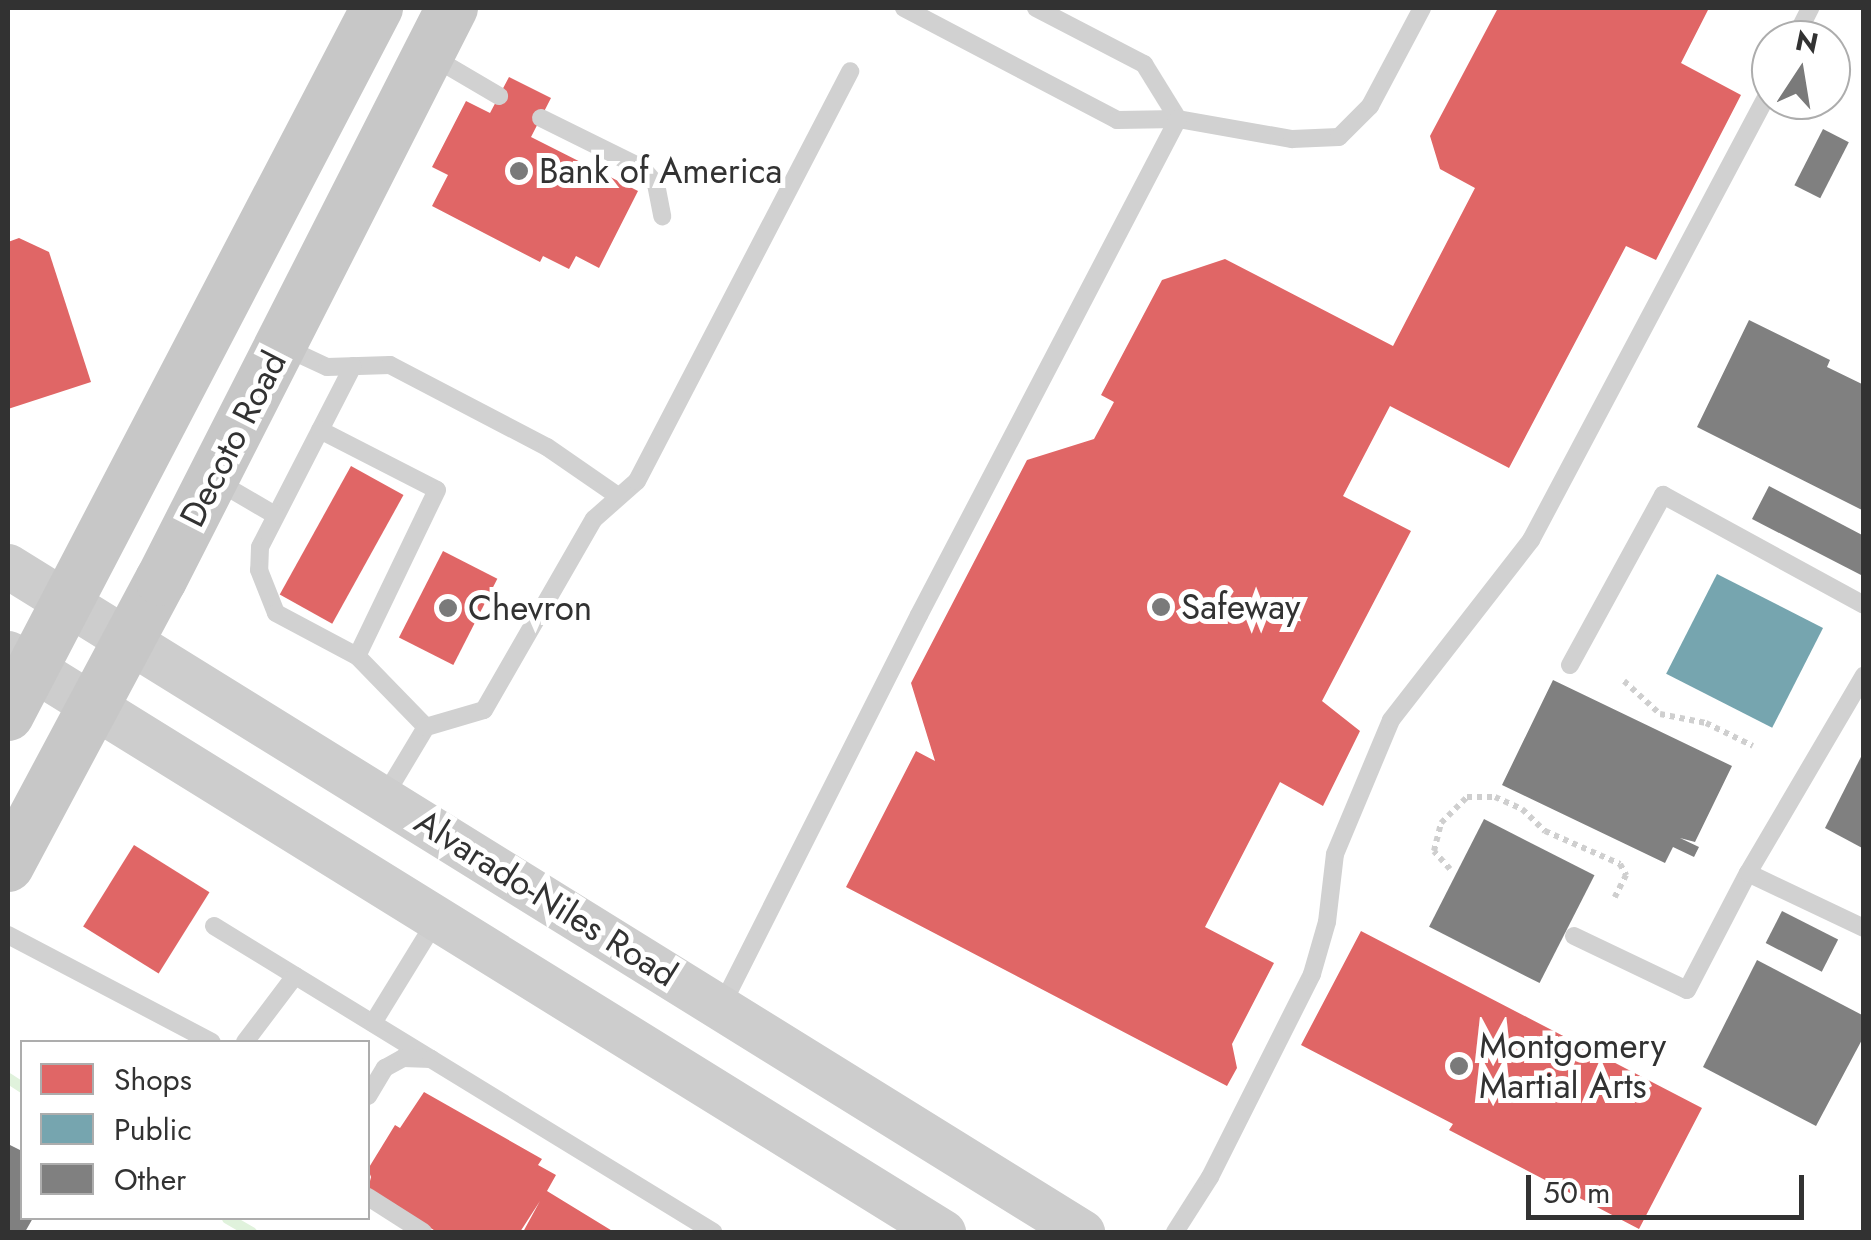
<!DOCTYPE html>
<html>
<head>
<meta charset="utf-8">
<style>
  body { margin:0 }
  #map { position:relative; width:1871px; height:1240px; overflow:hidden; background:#fff; font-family:Jost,sans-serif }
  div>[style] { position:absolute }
  .shops>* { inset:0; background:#e06666; transform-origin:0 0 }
  .public>* { inset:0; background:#76a5af; transform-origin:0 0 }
  .stream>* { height:11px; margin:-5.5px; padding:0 5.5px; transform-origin:5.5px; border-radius:5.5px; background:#e0f2dc }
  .building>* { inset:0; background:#808080; transform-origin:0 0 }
  .path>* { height:6px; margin-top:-3px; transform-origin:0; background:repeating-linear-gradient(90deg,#cfcfcf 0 5px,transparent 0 10px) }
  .lane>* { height:18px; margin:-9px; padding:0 9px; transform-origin:9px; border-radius:9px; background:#d1d1d1 }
  .secondary>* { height:45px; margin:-22.5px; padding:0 22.5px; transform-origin:22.5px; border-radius:22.5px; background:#cdcdcd }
  .primary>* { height:52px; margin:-26px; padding:0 26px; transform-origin:26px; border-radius:26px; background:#c7c7c7 }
  .dots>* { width:28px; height:28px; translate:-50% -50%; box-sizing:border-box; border:5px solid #fff; border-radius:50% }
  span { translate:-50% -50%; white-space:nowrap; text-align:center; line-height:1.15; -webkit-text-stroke:10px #fff; paint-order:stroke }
  .poi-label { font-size:35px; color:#323232 }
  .left { translate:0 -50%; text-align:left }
  .street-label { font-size:35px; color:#323232 }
  .frame { position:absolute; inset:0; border:10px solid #323232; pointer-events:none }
  .legend { position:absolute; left:20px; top:1040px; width:350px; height:180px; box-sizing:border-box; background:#fff; border:2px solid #adadad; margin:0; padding:12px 18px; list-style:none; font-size:30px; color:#323232 }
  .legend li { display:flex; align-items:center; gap:20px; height:50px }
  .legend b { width:50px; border:2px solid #adadad }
  .north { position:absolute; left:1751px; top:20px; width:100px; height:100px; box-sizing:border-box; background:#fff; border:2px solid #adadad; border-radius:50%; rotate:12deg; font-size:28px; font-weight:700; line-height:40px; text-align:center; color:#323232 }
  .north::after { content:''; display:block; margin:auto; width:35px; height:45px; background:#7a7a7a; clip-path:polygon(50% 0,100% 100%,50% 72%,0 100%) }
  .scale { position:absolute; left:1526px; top:1175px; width:278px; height:45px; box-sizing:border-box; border:5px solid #323232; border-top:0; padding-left:12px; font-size:30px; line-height:35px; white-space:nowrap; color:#323232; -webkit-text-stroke:8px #fff; paint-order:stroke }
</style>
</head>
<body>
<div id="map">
  <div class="shops">
    <div style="clip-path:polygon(1498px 8px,1709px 8px,1681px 63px,1741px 95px,1656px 260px,1626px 246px,1509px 468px,1390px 406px,1343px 496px,1411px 531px,1322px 701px,1360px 731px,1323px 806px,1280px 782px,1205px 927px,1274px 963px,1232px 1044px,1237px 1068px,1227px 1086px,846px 887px,916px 751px,935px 761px,911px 683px,1027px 460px,1094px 439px,1114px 402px,1101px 395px,1162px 280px,1225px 259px,1393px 346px,1475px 188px,1440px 169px,1430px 136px)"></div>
    <div style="clip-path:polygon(509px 77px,551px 98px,531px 137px,638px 191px,599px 268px,576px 256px,569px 269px,543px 256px,540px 262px,432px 206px,448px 175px,432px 167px,466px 101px,490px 113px)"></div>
    <div style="clip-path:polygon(19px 238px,49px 252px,91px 382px,8px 409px,8px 242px)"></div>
    <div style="left:351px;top:466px;width:60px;height:147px;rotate:29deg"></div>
    <div style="left:443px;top:551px;width:61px;height:97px;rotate:27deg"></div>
    <div style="left:134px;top:845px;width:89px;height:96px;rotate:32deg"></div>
    <div style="clip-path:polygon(1361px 931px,1702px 1108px,1639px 1229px,1449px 1130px,1453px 1124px,1301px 1045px)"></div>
    <div style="clip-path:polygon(424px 1092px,542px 1159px,538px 1165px,556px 1175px,547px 1191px,614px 1232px,523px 1232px,540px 1201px,520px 1232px,437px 1232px,368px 1189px,371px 1177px,368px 1169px,395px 1125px,400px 1128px)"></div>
  </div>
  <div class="public">
    <div style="left:1717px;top:574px;width:119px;height:112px;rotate:27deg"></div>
  </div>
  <div class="stream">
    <div style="left:8px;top:1078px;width:17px;rotate:33deg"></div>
    <div style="left:227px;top:1218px;width:28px;rotate:30deg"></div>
  </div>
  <div class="building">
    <div style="left:1823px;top:129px;width:29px;height:63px;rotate:27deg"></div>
    <div style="clip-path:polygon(1749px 320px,1830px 360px,1827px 367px,1864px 385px,1864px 511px,1697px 427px)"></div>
    <div style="clip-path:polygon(1769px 486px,1864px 536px,1861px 575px,1752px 519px)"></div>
    <div style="clip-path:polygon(1553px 680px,1732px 766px,1695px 842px,1680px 838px,1699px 847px,1694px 857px,1673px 847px,1665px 863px,1502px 785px)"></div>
    <div style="clip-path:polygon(1864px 751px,1864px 849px,1825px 828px)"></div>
    <div style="left:1484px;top:819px;width:124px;height:121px;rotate:27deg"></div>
    <div style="left:1782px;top:911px;width:63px;height:36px;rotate:27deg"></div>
    <div style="clip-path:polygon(1757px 960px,1864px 1016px,1864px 1036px,1816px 1126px,1703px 1067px)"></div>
    <div style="clip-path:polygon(8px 1144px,22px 1151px,22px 1218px,33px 1218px,25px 1232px,8px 1232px)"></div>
  </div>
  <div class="path">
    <div style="left:1624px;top:681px;width:49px;rotate:42.5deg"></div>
    <div style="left:1660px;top:714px;width:47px;rotate:11.1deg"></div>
    <div style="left:1706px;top:723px;width:52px;rotate:26.1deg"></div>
    <div style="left:1450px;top:869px;width:24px;rotate:-132deg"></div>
    <div style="left:1434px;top:851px;width:29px;rotate:-76deg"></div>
    <div style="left:1441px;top:823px;width:37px;rotate:-45deg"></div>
    <div style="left:1467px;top:797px;width:28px"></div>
    <div style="left:1495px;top:797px;width:30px;rotate:24deg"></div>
    <div style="left:1522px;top:809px;width:32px;rotate:44deg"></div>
    <div style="left:1545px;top:831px;width:82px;rotate:23.7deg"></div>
    <div style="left:1620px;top:864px;width:13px;rotate:61deg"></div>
    <div style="left:1626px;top:875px;width:25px;rotate:117deg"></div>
  </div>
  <div class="lane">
    <div style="left:904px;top:8px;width:241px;rotate:27.7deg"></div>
    <div style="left:1117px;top:120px;width:61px;rotate:-0.9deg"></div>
    <div style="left:1178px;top:119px;width:116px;rotate:10deg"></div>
    <div style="left:1292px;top:139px;width:47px;rotate:-2.4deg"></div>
    <div style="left:1339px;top:137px;width:44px;rotate:-45deg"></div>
    <div style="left:1370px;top:106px;width:111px;rotate:-62deg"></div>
    <div style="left:1036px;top:8px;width:122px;rotate:27.4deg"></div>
    <div style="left:1144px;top:64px;width:65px;rotate:58.3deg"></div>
    <div style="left:1794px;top:40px;width:36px;rotate:-63deg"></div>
    <div style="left:431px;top:56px;width:79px;rotate:30.5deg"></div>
    <div style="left:541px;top:118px;width:113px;rotate:26.3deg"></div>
    <div style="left:642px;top:168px;width:21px;rotate:49deg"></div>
    <div style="left:656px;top:184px;width:33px;rotate:79deg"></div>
    <div style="left:284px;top:347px;width:47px;rotate:24.9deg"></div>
    <div style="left:327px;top:367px;width:63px;rotate:-1.8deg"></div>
    <div style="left:390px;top:365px;width:177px;rotate:27.6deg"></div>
    <div style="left:547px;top:447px;width:86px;rotate:34.6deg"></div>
    <div style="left:353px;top:366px;width:203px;rotate:117.2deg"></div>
    <div style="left:260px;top:547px;width:23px;rotate:92deg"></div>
    <div style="left:259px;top:570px;width:46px;rotate:68.4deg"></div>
    <div style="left:276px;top:613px;width:92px;rotate:28deg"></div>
    <div style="left:357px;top:656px;width:99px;rotate:45.8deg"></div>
    <div style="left:320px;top:430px;width:131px;rotate:27.1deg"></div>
    <div style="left:437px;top:490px;width:184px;rotate:115.7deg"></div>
    <div style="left:215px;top:480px;width:69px;rotate:30.3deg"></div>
    <div style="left:1570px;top:665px;width:194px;rotate:-61.3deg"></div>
    <div style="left:1663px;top:495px;width:229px;rotate:28.7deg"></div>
    <div style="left:384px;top:797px;width:82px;rotate:-59deg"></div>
    <div style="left:426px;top:727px;width:60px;rotate:-16.3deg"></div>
    <div style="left:484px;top:710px;width:220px;rotate:-60.1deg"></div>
    <div style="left:594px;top:519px;width:57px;rotate:-41.5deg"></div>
    <div style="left:637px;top:481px;width:462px;rotate:-62.5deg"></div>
    <div style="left:1748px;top:873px;width:128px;rotate:25.4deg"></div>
    <div style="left:214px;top:926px;width:255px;rotate:31.5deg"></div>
    <div style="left:8px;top:935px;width:230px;rotate:27.7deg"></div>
    <div style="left:1574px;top:936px;width:125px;rotate:25.5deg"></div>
    <div style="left:1687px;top:990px;width:132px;rotate:-62.5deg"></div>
    <div style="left:1748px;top:873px;width:229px;rotate:-59.6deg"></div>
    <div style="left:721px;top:1007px;width:439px;rotate:-63.2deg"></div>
    <div style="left:919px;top:615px;width:560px;rotate:-62.43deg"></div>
    <div style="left:373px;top:1023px;width:122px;rotate:-58.4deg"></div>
    <div style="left:245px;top:1042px;width:83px;rotate:-52.9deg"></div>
    <div style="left:368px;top:1096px;width:33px;rotate:-59deg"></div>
    <div style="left:385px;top:1068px;width:21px;rotate:-29deg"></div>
    <div style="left:403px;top:1058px;width:28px;rotate:2deg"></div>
    <div style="left:431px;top:1059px;width:331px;rotate:31.5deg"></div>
    <div style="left:368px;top:1197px;width:65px;rotate:32.5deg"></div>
    <div style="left:1175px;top:1232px;width:65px;rotate:-57.5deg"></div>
    <div style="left:1210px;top:1177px;width:227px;rotate:-63.3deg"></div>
    <div style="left:1312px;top:974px;width:54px;rotate:-73.9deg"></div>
    <div style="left:1327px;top:922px;width:68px;rotate:-83.3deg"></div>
    <div style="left:1335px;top:854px;width:145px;rotate:-67.3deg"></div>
    <div style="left:1391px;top:720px;width:228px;rotate:-52.1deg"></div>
    <div style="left:1531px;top:540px;width:512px;rotate:-62.03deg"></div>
  </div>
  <div class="secondary">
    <div style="left:8px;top:566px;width:1264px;rotate:31.8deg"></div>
    <div style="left:8px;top:653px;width:1100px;rotate:31.77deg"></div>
  </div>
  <div class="primary">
    <div style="left:8px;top:715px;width:798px;rotate:-62.44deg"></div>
    <div style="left:8px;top:866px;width:324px;rotate:-61.9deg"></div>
    <div style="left:161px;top:580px;width:642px;rotate:-63.04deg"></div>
  </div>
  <div class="dots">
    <div style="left:519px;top:171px;background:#7a7a7a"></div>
    <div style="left:1161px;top:607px;background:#7a7a7a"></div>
    <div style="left:448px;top:608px;background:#7a7a7a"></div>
    <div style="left:1459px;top:1066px;background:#7a7a7a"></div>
  </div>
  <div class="poi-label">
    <span class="left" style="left:539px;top:171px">Bank of America</span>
    <span class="left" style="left:1181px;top:607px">Safeway</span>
    <span class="left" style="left:468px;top:608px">Chevron</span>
    <span class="left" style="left:1479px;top:1066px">Montgomery<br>Martial Arts</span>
  </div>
  <div class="street-label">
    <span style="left:233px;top:439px;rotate:-63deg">Decoto Road</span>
    <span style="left:546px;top:898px;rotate:32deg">Alvarado-Niles Road</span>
  </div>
  <div class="frame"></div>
  <ul class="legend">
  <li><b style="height:28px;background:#e06666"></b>Shops</li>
  <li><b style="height:28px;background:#76a5af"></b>Public</li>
  <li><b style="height:28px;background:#808080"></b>Other</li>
  </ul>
  <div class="north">N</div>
  <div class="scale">50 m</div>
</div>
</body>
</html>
